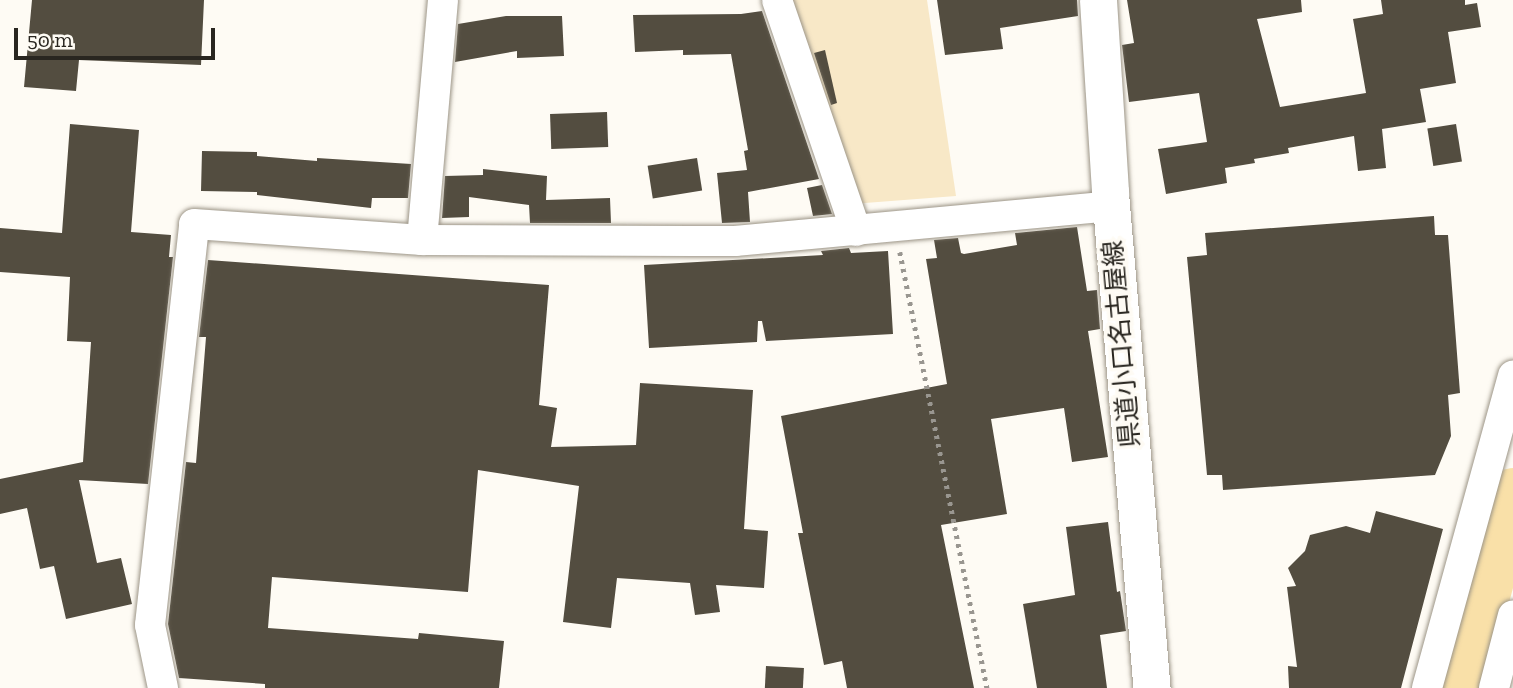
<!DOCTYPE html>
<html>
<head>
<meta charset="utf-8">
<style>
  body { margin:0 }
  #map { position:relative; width:1513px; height:688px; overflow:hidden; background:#fefbf4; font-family:"Zilla Slab","Noto Sans JP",serif }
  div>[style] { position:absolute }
  .green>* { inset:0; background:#f8e8c7 }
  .river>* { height:49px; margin:-24.5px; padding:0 24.5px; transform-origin:24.5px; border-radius:24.5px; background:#f9e0a8 }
  .building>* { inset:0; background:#534d40; transform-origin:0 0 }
  .path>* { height:4.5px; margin-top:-2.25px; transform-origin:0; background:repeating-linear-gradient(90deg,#999690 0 3.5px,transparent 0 8.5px) }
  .roads { filter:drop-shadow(0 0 2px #9c9587) drop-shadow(0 0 2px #9c9587) }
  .minor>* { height:30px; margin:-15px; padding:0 15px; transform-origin:15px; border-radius:15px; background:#fff }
  .major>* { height:37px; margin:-18.5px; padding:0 18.5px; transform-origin:18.5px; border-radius:18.5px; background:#fff }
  span { translate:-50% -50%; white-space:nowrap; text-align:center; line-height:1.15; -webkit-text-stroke:7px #fefbf4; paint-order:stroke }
  .street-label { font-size:26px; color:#292620 }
  .scale { position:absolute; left:14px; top:28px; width:201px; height:32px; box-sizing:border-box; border:4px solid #292620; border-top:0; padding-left:9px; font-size:21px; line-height:24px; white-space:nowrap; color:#292620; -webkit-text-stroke:5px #fefbf4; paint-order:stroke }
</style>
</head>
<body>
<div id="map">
  <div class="green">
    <div style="clip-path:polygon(783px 0,927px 0,956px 196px,852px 204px)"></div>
  </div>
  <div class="river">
    <div style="left:1460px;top:688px;width:203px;rotate:-74.9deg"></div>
  </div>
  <div class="building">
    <div style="clip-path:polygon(32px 0,204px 0,201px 65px,79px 60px,76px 91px,24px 87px)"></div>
    <div style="clip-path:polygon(937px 0,1077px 0,1078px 16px,1000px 28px,1003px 49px,945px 55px)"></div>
    <div style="clip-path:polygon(1127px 0,1301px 0,1302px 12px,1257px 19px,1280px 107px,1366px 93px,1353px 19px,1383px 14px,1381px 0,1465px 0,1465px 5px,1477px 3px,1481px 27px,1448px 32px,1456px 83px,1420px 89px,1426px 122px,1382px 129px,1386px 168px,1358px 171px,1354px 136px,1288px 148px,1289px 153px,1254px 159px,1255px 163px,1225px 168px,1227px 183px,1166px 194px,1158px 149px,1207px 142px,1199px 93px,1129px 102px,1122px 45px,1134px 43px)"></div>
    <div style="clip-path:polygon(762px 11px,819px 179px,748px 192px,750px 222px,722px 223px,717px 173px,747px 170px,744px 151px,748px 150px,731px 54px,683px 55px,683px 50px,635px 52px,633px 15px,741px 14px)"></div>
    <div style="clip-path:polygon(506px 16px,562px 16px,564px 56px,517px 58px,517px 51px,455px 62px,458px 24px)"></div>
    <div style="clip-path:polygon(825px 50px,837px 103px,831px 105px,814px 53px)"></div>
    <div style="left:607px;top:112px;width:35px;height:57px;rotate:88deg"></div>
    <div style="clip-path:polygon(70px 124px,139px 130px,131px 232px,171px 235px,169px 257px,173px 257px,148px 484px,79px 480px,97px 563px,121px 558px,132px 604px,66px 619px,54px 566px,40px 569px,27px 508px,0 514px,0 479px,83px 462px,91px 342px,67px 341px,70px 277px,0 272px,0 228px,62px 233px)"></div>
    <div style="left:1456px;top:124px;width:38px;height:29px;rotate:81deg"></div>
    <div style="clip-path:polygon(202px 151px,257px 152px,257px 156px,317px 161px,317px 158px,411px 164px,408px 198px,372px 198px,371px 208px,257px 195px,257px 192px,201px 191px)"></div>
    <div style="left:697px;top:158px;width:33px;height:50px;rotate:81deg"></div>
    <div style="clip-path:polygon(483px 169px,547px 176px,546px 200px,610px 198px,611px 223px,530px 223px,529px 205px,469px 197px,469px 217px,442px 218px,445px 176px,483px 175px)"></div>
    <div style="clip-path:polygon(822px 185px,832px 214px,813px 216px,807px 188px)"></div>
    <div style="clip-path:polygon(1434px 216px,1435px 235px,1448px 235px,1460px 393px,1448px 395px,1451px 436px,1435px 475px,1223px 490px,1222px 475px,1207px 475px,1187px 257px,1207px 255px,1205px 233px)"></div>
    <div style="clip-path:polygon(1077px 227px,1087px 291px,1097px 290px,1100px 329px,1088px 331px,1108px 457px,1072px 462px,1064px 408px,991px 419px,1007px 514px,941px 525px,974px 688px,847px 688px,842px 661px,824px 665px,798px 533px,803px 533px,781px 416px,947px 384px,926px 259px,937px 258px,934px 240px,958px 238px,961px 253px,964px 254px,1017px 245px,1015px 233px)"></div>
    <div style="clip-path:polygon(849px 248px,851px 253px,888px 251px,893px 334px,766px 341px,762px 321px,758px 321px,757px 342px,649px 348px,644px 265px,823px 255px,821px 251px)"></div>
    <div style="clip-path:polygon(208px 260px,549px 285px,539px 405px,557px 408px,551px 447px,636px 445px,640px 383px,753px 390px,744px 529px,768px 531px,764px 588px,716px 585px,720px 612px,695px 615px,690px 583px,617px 578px,611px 628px,563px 622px,579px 486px,478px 470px,468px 592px,272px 577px,268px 628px,418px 639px,419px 633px,504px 641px,499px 688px,265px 688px,265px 684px,179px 678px,168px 624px,186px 462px,196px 463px,206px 337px,199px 337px)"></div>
    <div style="clip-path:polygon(1376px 511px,1443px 529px,1401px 688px,1289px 688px,1288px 666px,1297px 667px,1287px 587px,1296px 586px,1288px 568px,1305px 551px,1310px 535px,1346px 526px,1370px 533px)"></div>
    <div style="clip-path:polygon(1108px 522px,1117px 592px,1120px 591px,1126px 631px,1100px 635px,1107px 688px,1037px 688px,1023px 604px,1075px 595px,1066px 527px)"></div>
    <div style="left:766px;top:666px;width:38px;height:22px;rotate:3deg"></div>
  </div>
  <div class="path">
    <div style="left:900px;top:252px;width:445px;rotate:78.7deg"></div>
  </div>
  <div class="roads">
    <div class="minor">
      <div style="left:777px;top:0;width:244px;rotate:71.1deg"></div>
      <div style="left:422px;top:240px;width:241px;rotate:-85deg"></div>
      <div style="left:163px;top:688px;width:64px;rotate:-101.7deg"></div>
      <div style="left:150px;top:625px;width:403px;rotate:-83.7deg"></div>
      <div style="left:194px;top:224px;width:229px;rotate:4deg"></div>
      <div style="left:422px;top:240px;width:313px;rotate:0.2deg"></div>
      <div style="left:735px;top:241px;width:378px;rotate:-5.3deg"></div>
      <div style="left:1427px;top:688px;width:324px;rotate:-74.6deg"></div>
      <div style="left:1494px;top:688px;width:75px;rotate:-75.4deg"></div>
    </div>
    <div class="major">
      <div style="left:1098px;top:0;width:193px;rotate:86.4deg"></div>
      <div style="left:1110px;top:193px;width:497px;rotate:85.2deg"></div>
    </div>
  </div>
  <div class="street-label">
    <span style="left:1122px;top:344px;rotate:-95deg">県道小口名古屋線</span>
  </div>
  <div class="scale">50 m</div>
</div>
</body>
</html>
